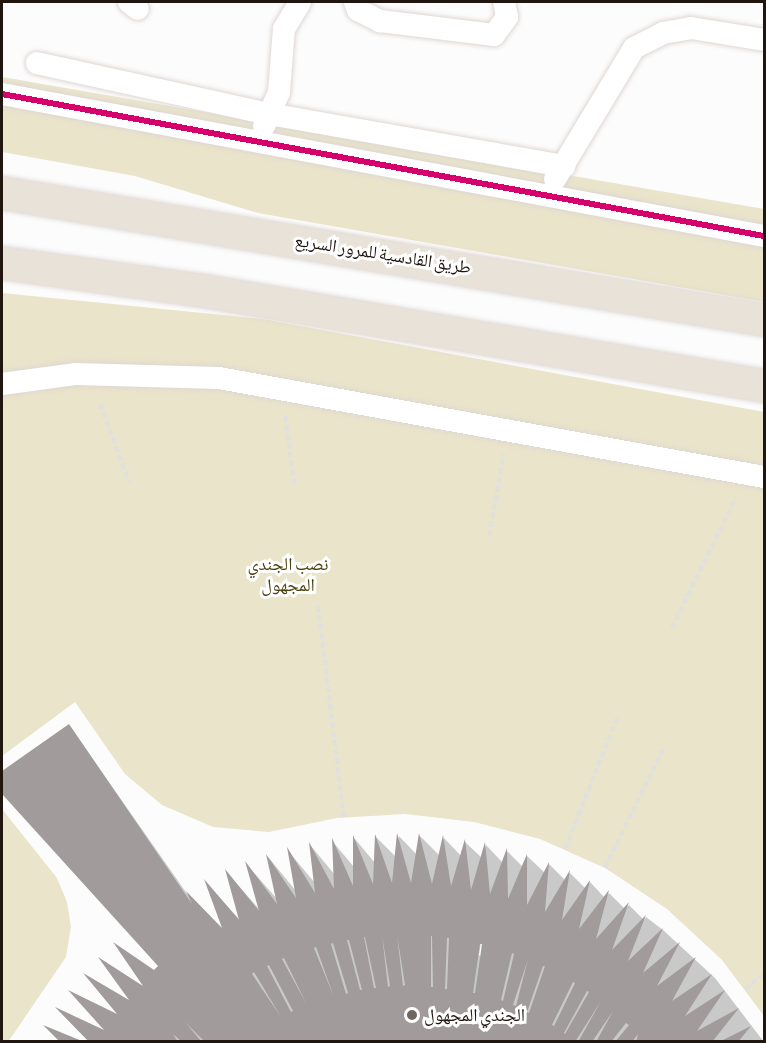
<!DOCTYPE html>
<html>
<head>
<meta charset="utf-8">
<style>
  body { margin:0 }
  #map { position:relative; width:766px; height:1043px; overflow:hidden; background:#fcfcfc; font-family:"Asap Condensed","Noto Naskh Arabic",sans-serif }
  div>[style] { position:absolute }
  .green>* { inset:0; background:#e9e4ca }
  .shadow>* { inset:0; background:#0003 }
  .building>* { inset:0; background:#a19b9b }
  .path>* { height:4px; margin-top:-2px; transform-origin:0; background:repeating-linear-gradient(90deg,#e0e0df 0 6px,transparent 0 9px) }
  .roads { filter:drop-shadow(0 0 2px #ded7d3) drop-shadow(0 0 2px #ded7d3) }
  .minor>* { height:22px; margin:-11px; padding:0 11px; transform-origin:11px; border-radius:11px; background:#fff }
  .highway>* { height:32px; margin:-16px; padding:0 16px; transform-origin:16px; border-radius:16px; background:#e8e2d8 }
  .cycleway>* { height:6px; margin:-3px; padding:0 3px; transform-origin:3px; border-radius:3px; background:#d6006c }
  .dots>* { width:16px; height:16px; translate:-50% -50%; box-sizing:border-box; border:3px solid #fff; border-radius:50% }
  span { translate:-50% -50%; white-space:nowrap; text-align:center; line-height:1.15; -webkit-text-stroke:6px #fff; paint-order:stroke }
  .street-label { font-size:18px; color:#21150f }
  .park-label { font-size:18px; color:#4a4010 }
  .poi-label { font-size:18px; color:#21150f }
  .left { translate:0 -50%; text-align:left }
  .frame { position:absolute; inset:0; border:3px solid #21150f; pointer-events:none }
</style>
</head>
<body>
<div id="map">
  <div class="green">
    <div style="clip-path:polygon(2px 77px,764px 209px,764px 302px,258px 213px,135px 176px,2px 152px)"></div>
    <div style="clip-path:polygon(2px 293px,263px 319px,764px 412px,764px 1016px,722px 960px,667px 909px,605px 868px,540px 839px,474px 822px,405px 814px,337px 818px,269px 832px,213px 827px,162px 805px,125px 774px,75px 702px,2px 756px)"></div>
    <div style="clip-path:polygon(2px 809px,57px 878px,67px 902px,71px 927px,66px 957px,8px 1042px,2px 1041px)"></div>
  </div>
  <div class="shadow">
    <div style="clip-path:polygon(evenodd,69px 725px,190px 898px,226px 934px,208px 885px,241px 921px,228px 874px,260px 910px,248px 866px,278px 900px,269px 858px,296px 891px,289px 852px,315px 883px,311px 846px,335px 875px,333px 842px,354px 867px,355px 839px,375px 863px,376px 837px,396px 857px,399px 836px,417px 855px,420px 836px,440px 856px,444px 838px,461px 856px,465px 842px,482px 858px,486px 845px,503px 863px,507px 851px,523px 867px,527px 856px,545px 873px,549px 864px,565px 880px,570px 873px,586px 889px,590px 882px,605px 898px,609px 893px,625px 909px,629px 905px,644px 920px,646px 917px,663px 930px,715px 978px,764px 1042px,91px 1042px,110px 1034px,148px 991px,160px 967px,2px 792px,2px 773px,69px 725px,482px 936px,482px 958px,479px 955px,482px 936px)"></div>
  </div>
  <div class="building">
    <div style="clip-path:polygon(evenodd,69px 724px,192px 904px,186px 891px,222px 928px,204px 879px,239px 920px,225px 869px,259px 911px,245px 861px,277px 904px,266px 854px,296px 898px,287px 847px,315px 893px,309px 842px,334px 889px,332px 838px,353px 886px,353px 835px,373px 884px,375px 834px,392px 883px,397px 833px,411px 883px,419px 833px,432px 884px,443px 835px,451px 886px,465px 839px,471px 890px,485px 842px,490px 894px,507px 848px,508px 899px,527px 854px,527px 905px,549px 862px,545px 912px,570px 870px,562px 920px,590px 880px,579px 929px,609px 890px,596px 939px,629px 902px,612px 950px,646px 915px,628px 961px,663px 928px,643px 973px,680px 942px,657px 986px,696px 957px,672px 1001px,712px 974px,685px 1016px,725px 990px,697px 1031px,739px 1008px,712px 1042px,636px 1042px,638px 1034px,632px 1042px,615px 1042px,629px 1025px,626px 1023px,611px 1042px,596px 1042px,613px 1011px,592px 1042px,578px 1042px,601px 1001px,575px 1042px,205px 1042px,185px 1022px,202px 1042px,182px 1042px,173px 1034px,178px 1042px,89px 1042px,55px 1007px,104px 1030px,68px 990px,117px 1014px,83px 973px,129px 1000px,98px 957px,143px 986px,113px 942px,154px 970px,158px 966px,2px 794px,2px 771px,69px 724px,382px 935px,390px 986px,388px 987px,382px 935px,69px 724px,397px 935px,405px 985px,403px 986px,397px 935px,69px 724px,431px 936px,432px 936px,433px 987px,431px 987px,431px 936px,69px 724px,364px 937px,365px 937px,376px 988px,374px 988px,364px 937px,69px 724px,447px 938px,449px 938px,447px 989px,445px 989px,447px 938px,69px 724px,347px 940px,349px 940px,362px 990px,360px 990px,347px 940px,69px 724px,333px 943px,348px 993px,346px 994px,331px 944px,333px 943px,69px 724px,480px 944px,482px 944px,475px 993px,473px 993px,480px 944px,69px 724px,316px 947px,334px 997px,314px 948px,316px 947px,69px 724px,512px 953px,514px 954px,503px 1001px,501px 1000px,512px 953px,69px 724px,284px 958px,307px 1005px,282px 959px,284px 958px,69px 724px,528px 959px,516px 1006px,513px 1005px,528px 959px,69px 724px,269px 965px,293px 1011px,291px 1012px,267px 966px,269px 965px,69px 724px,543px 966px,545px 966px,529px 1013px,527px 1012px,543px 966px,69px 724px,254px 972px,281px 1017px,252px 974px,254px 972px,69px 724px,573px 982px,575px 983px,554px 1026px,552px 1025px,573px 982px,69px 724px,587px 991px,589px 992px,565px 1034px,564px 1033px,587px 991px)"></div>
    <div style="clip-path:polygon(43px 1025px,82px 1041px,82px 1042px,60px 1042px)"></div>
    <div style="clip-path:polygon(751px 1026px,738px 1042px,719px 1042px)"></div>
  </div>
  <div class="path">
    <div style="left:100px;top:404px;width:83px;rotate:69.6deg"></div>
    <div style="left:285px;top:416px;width:72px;rotate:82deg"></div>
    <div style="left:489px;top:536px;width:83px;rotate:-79.6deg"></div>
    <div style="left:318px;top:606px;width:213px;rotate:83deg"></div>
    <div style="left:672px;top:628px;width:145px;rotate:-63.8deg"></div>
    <div style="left:565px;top:849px;width:141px;rotate:-68.3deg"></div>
    <div style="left:605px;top:868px;width:132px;rotate:-64deg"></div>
    <div style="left:745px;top:989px;width:25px;rotate:-40deg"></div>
  </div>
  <div class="roads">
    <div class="minor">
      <div style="left:129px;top:2px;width:11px;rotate:38deg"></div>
      <div style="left:355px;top:2px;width:9px;rotate:69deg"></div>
      <div style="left:358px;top:10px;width:25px;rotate:27deg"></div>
      <div style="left:380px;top:21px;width:115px;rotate:7deg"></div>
      <div style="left:494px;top:35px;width:22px;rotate:-54deg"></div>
      <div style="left:507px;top:17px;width:15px;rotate:-101deg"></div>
      <div style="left:37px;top:63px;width:238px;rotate:12.4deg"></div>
      <div style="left:269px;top:114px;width:300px;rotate:10deg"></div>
      <div style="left:2px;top:94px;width:775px;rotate:10.56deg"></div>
      <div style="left:264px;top:126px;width:37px;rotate:-66deg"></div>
      <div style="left:279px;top:92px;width:63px;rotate:-85.5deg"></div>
      <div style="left:284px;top:29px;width:31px;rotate:-59deg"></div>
      <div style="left:555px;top:179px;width:153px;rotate:-58.9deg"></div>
      <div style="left:634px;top:48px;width:33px;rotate:-27deg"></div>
      <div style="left:663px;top:33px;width:28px;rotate:-10deg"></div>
      <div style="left:691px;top:28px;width:74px;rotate:9.3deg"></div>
      <div style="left:2px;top:384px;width:75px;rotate:-7.7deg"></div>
      <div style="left:76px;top:374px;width:143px;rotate:1.6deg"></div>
      <div style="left:219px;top:378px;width:554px;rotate:10.3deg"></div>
    </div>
    <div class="highway">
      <div style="left:2px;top:193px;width:773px;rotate:9.46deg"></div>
      <div style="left:2px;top:263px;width:210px;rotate:7.9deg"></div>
      <div style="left:210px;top:292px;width:562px;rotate:9.63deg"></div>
    </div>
  </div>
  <div class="cycleway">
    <div style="left:2px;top:94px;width:775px;rotate:10.56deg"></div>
  </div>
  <div class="dots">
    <div style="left:412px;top:1015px;background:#6e6662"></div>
  </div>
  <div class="street-label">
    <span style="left:383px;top:254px;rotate:9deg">طريق القادسية للمرور السريع</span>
  </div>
  <div class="park-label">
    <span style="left:288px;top:575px">نصب الجندي<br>المجهول</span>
  </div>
  <div class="poi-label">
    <span class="left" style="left:424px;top:1015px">الجندي المجهول</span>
  </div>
  <div class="frame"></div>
</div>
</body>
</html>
